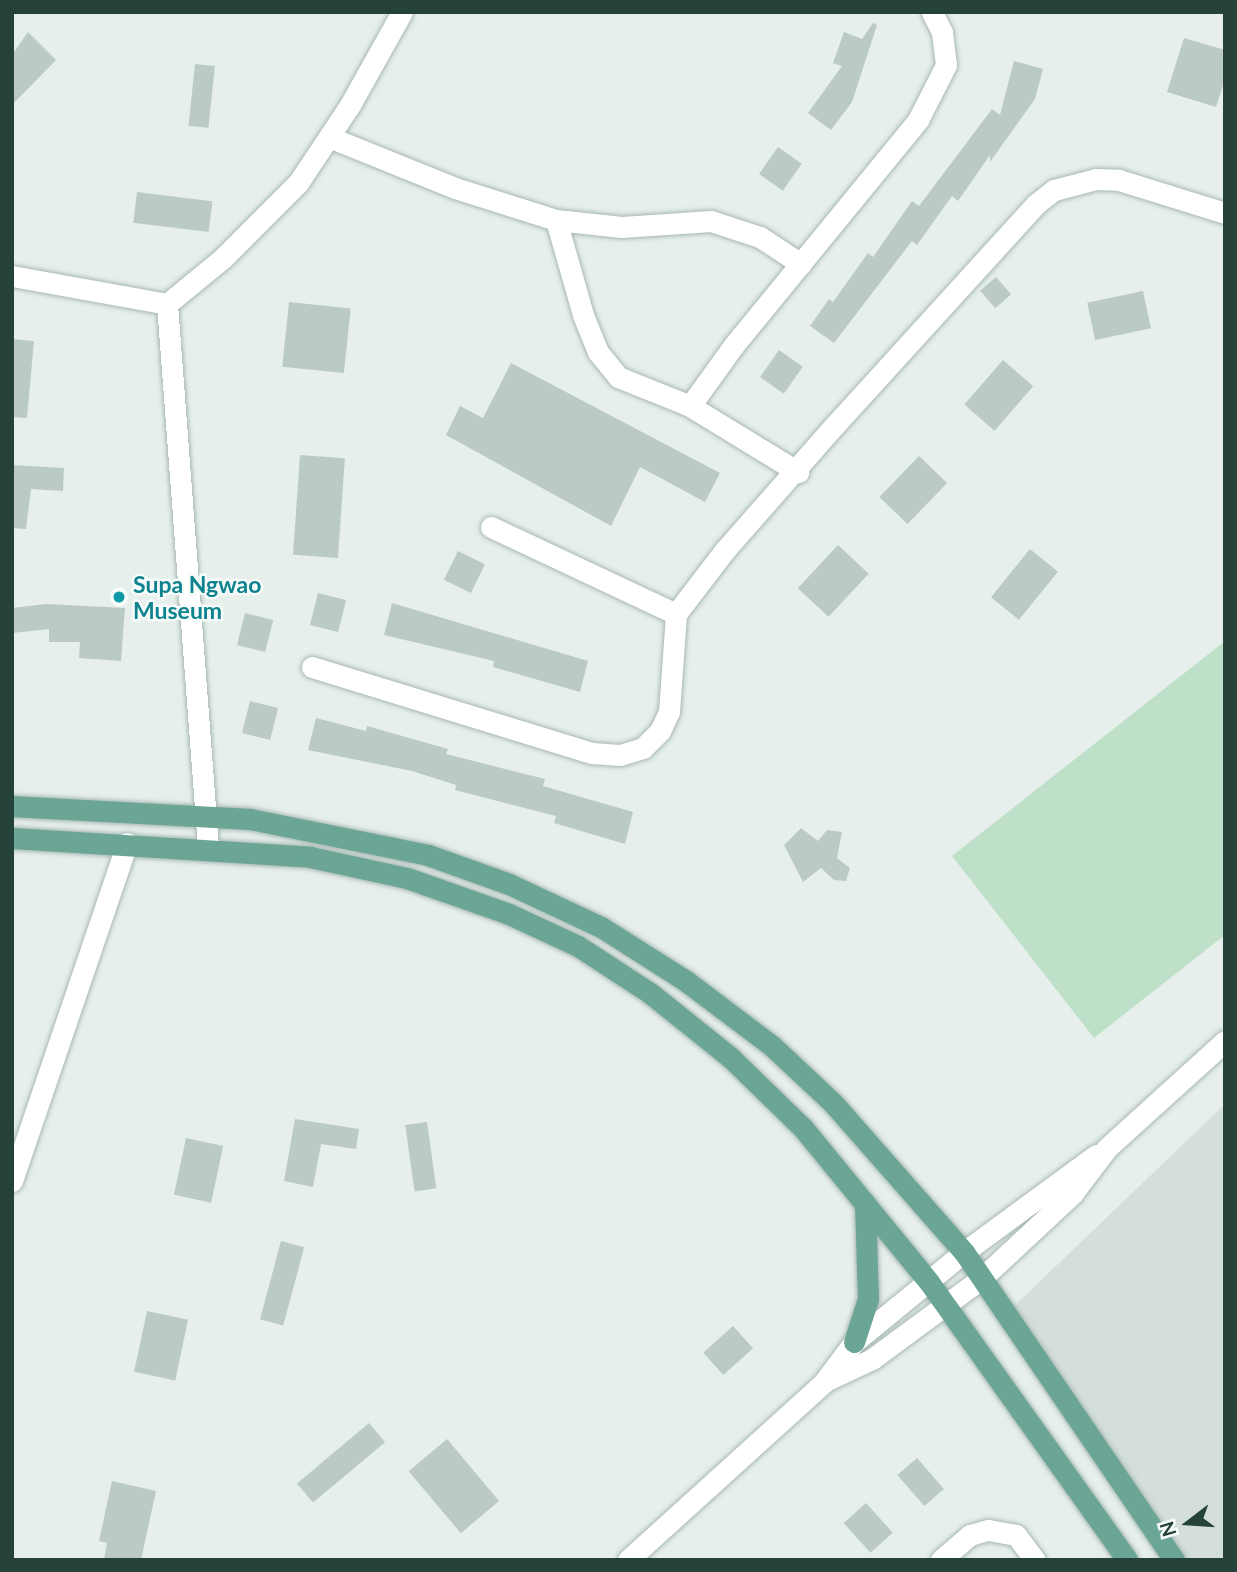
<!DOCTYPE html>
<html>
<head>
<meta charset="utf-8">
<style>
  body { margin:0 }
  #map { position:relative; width:1237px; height:1572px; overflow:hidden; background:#e6efeb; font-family:Lato,sans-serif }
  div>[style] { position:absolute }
  .built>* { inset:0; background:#d4dfda }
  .green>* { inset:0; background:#bfe0c8 }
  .building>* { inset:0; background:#bbcac4; transform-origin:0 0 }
  .roads { filter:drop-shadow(0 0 2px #a8b8b2) drop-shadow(0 0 2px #a8b8b2) }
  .street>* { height:21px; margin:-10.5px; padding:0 10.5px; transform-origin:10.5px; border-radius:10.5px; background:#fff }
  .secondary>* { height:21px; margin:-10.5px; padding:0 10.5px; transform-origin:10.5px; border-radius:10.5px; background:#fff }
  .primary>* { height:21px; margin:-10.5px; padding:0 10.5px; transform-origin:10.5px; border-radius:10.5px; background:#6aa596 }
  .dots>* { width:19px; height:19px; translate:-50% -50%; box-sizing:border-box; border:4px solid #f7fbf9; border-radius:50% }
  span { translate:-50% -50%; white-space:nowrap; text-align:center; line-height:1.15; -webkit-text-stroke:5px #f7fbf9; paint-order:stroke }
  .culture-label { font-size:23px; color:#0d838f; font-weight:700 }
  .left { translate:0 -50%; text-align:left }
  .frame { position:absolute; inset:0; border:14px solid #24423a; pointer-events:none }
  .north { position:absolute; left:1153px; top:1488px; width:70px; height:70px; -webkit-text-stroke:5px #f7fbf9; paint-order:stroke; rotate:253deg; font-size:19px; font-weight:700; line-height:28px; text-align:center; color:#24423a }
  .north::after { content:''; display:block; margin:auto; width:24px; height:32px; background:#24423a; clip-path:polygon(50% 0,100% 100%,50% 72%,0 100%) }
</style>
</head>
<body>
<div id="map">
  <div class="built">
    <div style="clip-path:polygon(1225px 1104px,1225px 1560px,1174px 1560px,1007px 1313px)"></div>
  </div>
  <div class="green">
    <div style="clip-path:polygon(1225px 641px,1225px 935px,1094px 1038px,952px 856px)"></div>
  </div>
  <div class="building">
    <div style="clip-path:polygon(873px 23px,877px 25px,852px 102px,831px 130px,808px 113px,842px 66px,833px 63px,844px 32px,862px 39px)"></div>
    <div style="clip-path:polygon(28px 32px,56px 60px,12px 105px,12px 55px)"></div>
    <div style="clip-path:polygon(1184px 38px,1225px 50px,1225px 79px,1216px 107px,1167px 92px)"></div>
    <div style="clip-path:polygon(1014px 61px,1043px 69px,1035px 99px,990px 162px,990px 155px,958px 201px,952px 196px,917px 245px,912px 241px,834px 343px,810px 326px,829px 299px,833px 302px,868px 253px,873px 257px,912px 201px,919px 206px,992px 109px,1000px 115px)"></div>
    <div style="left:195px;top:64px;width:20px;height:62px;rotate:6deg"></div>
    <div style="left:778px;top:147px;width:29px;height:33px;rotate:35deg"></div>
    <div style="left:137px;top:192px;width:76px;height:31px;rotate:7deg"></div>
    <div style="left:996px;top:277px;width:23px;height:21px;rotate:49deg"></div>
    <div style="left:1143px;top:291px;width:38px;height:57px;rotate:78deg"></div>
    <div style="left:289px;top:302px;width:62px;height:65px;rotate:6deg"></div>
    <div style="clip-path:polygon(12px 339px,34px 341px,27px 418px,12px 417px)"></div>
    <div style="left:779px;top:350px;width:29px;height:33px;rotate:35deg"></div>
    <div style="left:1003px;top:360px;width:40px;height:59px;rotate:41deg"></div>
    <div style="clip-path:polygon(511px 363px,720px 473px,705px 502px,640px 467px,611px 526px,446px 435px,460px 406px,483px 418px)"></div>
    <div style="left:300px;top:455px;width:45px;height:100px;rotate:4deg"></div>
    <div style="left:919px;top:456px;width:39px;height:57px;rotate:44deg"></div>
    <div style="clip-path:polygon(12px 465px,64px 468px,63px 491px,31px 489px,26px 529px,12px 528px)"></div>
    <div style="left:838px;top:545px;width:42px;height:59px;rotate:43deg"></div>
    <div style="left:1030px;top:549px;width:36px;height:62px;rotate:39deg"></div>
    <div style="left:458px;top:551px;width:30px;height:32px;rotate:26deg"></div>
    <div style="left:318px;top:593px;width:29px;height:33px;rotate:14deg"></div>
    <div style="clip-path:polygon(392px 603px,588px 661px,580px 692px,493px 667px,494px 661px,384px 635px)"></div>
    <div style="clip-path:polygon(46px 604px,125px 608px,121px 661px,79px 658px,80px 642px,49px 642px,49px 629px,12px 633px,12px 608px)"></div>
    <div style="left:245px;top:613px;width:29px;height:33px;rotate:14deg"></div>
    <div style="left:250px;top:701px;width:29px;height:33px;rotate:14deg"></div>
    <div style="clip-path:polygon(316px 718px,366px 731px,367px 726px,448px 749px,446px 754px,545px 779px,543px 786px,633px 812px,625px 844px,554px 823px,556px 816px,455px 790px,456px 785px,412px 771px,308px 750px)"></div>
    <div style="clip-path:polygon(801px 828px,818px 841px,827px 830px,842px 832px,837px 858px,850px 868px,846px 881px,834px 880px,821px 868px,803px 882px,784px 845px)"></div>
    <div style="clip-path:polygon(295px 1119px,359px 1129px,356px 1149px,321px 1144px,313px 1187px,284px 1181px)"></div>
    <div style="left:427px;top:1122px;width:67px;height:22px;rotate:82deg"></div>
    <div style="left:186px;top:1138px;width:38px;height:58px;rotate:12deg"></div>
    <div style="left:281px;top:1241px;width:24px;height:81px;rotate:15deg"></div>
    <div style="left:147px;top:1311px;width:42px;height:62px;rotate:12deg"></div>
    <div style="left:733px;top:1326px;width:30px;height:40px;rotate:48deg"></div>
    <div style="left:369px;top:1423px;width:25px;height:94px;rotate:50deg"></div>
    <div style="left:447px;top:1439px;width:81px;height:50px;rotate:50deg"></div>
    <div style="left:917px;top:1458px;width:41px;height:26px;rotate:49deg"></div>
    <div style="clip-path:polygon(112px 1481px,156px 1491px,141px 1560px,104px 1560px,107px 1543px,99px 1541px)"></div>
    <div style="left:866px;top:1503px;width:40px;height:30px;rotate:48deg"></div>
  </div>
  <div class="roads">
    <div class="street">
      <div style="left:329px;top:137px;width:136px;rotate:22deg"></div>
      <div style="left:455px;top:188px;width:106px;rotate:17.6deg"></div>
      <div style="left:556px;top:220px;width:66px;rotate:6.1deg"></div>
      <div style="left:622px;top:227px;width:89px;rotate:-3.9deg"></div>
      <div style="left:711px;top:221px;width:52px;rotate:18.1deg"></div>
      <div style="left:760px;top:237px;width:49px;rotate:33.4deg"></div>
      <div style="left:556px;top:220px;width:99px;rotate:74.1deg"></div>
      <div style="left:583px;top:315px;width:40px;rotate:68deg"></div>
      <div style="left:598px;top:352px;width:32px;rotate:51deg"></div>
      <div style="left:618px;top:377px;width:78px;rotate:21.9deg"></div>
      <div style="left:690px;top:406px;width:127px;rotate:31.4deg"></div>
      <div style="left:12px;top:276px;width:158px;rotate:10.2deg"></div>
      <div style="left:167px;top:304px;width:72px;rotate:-39.4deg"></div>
      <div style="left:223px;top:258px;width:106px;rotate:-45deg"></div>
      <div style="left:298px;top:183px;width:94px;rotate:-56.3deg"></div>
      <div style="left:350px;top:105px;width:107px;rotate:-60.8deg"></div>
      <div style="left:167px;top:304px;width:545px;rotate:85.68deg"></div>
      <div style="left:690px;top:406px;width:75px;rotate:-54.2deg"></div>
      <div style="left:734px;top:345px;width:291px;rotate:-50.7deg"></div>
      <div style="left:918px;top:120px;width:62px;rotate:-63deg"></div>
      <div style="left:946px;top:65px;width:33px;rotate:-97deg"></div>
      <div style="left:942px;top:32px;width:22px;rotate:-117deg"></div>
      <div style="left:491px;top:527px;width:204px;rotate:25.2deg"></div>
      <div style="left:312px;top:667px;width:293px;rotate:17.1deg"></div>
      <div style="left:592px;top:753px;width:28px;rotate:4deg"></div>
      <div style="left:620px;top:755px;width:24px;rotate:-17deg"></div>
      <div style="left:643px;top:748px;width:24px;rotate:-45deg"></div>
      <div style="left:660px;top:731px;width:21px;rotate:-65deg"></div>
      <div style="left:669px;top:712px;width:98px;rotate:-85.9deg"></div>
      <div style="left:676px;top:614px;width:81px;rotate:-52.6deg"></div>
      <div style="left:725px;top:550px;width:165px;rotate:-48.7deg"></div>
      <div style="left:834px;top:426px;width:300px;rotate:-47.7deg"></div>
      <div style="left:1036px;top:204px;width:23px;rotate:-38deg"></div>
      <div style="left:1054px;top:190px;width:43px;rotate:-14.7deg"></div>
      <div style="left:1096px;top:179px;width:23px;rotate:2deg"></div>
      <div style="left:1119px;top:180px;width:111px;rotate:17.3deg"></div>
      <div style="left:12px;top:1181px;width:357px;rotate:-71.2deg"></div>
      <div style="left:964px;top:1252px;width:164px;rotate:-36.3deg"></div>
      <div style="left:982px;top:1278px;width:125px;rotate:-43deg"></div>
      <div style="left:1073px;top:1193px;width:56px;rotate:-52.9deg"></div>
      <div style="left:1107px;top:1148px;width:159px;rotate:-42.2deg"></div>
      <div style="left:941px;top:1560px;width:38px;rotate:-41deg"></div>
      <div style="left:970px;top:1535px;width:19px;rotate:-16deg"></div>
      <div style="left:988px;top:1530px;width:28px;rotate:10deg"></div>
      <div style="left:1016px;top:1535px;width:31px;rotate:53deg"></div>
    </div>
    <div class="secondary">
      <div style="left:825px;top:1381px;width:52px;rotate:-25.1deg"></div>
      <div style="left:872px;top:1359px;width:137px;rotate:-36.4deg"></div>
      <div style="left:628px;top:1560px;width:265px;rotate:-42.2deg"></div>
      <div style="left:824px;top:1382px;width:50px;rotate:-53.1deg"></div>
      <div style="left:854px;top:1342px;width:142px;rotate:-39.3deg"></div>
    </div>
    <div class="primary">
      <div style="left:12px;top:806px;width:238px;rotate:3.1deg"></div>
      <div style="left:250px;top:819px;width:182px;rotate:11.4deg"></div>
      <div style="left:428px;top:855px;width:86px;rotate:19.7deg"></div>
      <div style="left:509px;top:884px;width:102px;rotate:25.1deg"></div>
      <div style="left:601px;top:927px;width:101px;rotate:32.4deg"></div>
      <div style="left:686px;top:981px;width:106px;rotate:37deg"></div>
      <div style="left:771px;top:1045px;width:85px;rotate:43.1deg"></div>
      <div style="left:833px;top:1103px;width:198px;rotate:48.7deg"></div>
      <div style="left:964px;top:1252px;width:373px;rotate:55.7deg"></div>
      <div style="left:12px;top:838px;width:299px;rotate:3.6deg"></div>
      <div style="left:310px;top:857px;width:99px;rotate:12.2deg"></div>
      <div style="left:407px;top:878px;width:108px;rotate:19.4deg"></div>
      <div style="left:509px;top:914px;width:76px;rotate:24.9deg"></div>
      <div style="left:578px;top:946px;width:86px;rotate:33.1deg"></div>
      <div style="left:650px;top:993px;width:104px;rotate:38.7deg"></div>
      <div style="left:731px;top:1058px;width:100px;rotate:44.2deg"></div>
      <div style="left:803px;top:1128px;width:199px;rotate:50.7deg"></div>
      <div style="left:929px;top:1282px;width:341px;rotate:54.5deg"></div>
      <div style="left:854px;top:1342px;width:45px;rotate:-72deg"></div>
      <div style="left:868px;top:1299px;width:96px;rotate:-91.8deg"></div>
    </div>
  </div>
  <div class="dots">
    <div style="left:119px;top:597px;background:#0f9aa8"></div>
  </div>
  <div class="culture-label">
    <span class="left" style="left:133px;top:597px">Supa Ngwao<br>Museum</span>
  </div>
  <div class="frame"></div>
  <div class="north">N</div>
</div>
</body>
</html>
